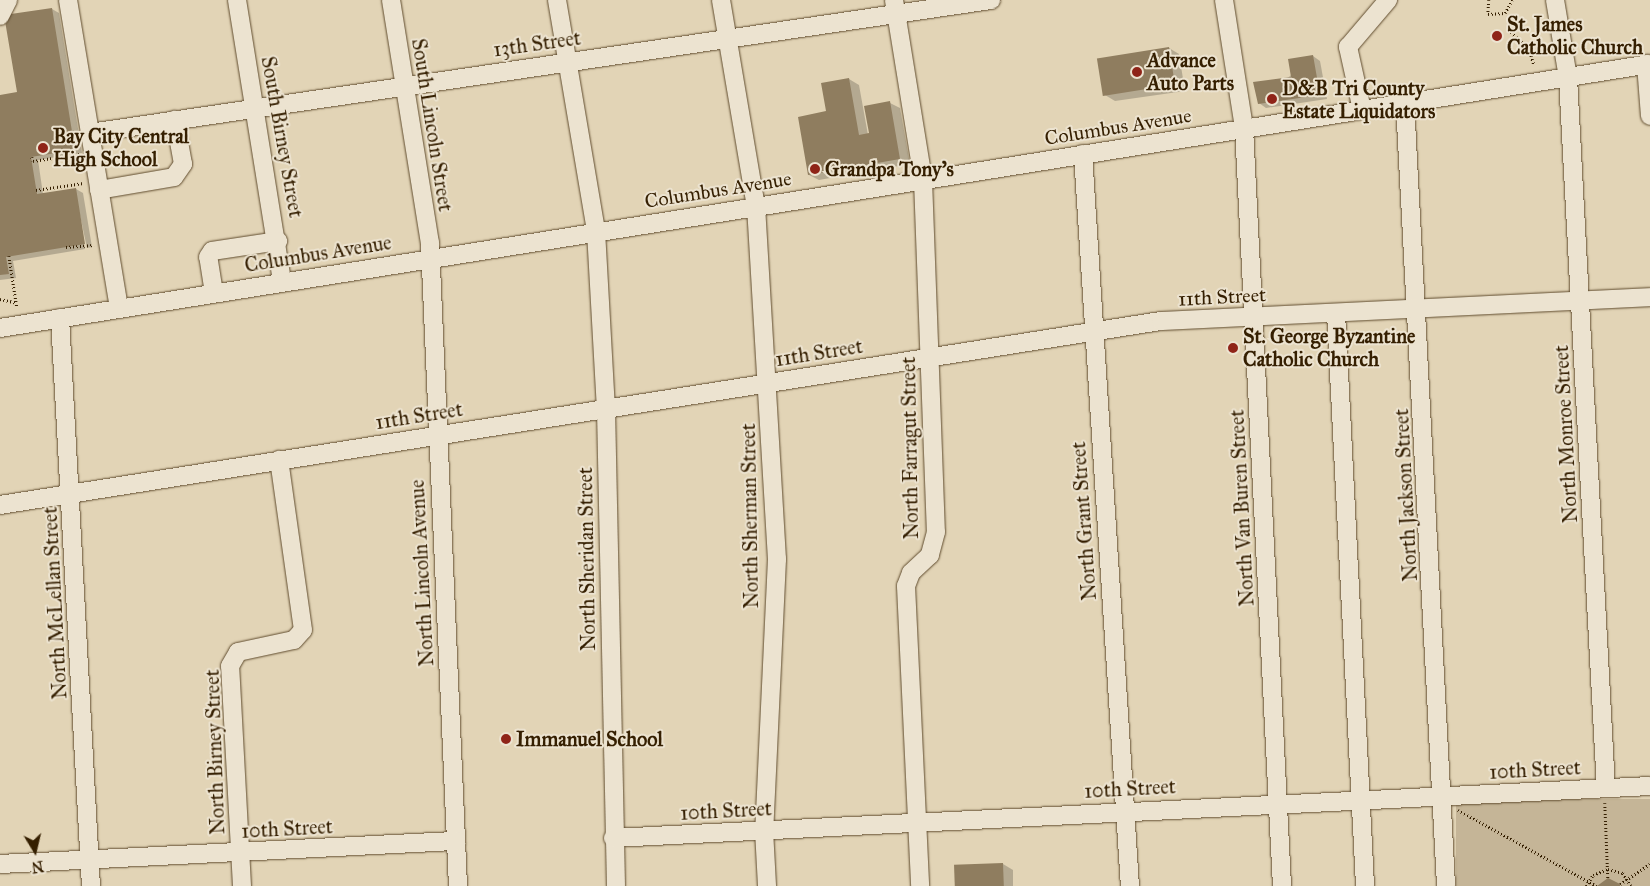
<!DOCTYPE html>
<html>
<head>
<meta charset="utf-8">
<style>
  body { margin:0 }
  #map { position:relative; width:1650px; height:886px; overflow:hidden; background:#e2d4b6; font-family:"IM FELL Great Primer",serif }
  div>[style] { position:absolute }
  .green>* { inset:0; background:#c5b597; transform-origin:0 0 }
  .shadow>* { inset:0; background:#0003 }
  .building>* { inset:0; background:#8f7d5f; transform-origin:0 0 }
  .path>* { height:2.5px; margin-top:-1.25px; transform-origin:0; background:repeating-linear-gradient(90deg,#351f01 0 1px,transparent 0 3.5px) }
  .roads { filter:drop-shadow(0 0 1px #604c2e) drop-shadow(0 0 1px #604c2e) }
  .minor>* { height:18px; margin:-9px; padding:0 9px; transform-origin:9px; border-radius:9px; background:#ece3d0 }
  .dots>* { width:14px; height:14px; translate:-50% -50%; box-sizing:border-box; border:2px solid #ece3d0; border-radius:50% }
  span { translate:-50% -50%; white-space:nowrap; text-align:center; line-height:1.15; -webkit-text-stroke:4px #ece3d0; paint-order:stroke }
  .poi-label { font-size:20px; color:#351f01; font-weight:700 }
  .left { translate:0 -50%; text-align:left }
  .street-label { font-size:20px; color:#351f01 }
  .north { position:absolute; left:10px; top:826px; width:50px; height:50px; -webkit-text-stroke:4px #ece3d0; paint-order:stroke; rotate:171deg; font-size:14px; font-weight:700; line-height:20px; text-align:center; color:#351f01 }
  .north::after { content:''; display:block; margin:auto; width:18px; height:22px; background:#351f01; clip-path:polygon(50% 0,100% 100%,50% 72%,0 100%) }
</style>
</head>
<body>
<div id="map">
  <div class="green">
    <div style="left:1650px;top:799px;width:87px;height:194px;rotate:90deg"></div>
  </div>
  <div class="shadow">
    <div style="clip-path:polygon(52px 9px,59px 13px,82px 153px,38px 160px,43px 194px,76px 189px,83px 193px,92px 247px,87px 248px,75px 192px,85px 249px,13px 261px,16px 278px,0 280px,0 96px,18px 93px)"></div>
    <div style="clip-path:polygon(1169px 48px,1179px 54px,1185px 91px,1115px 101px,1105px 95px)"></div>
    <div style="clip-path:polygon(1313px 56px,1320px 61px,1327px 99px,1266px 108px,1259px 103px)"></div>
    <div style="clip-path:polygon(849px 79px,859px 85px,868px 135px,890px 103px,900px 108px,910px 164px,819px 180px,809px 175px,828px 112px)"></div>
    <div style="clip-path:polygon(1003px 864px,1013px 870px,1013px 886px,957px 886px)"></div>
  </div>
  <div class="building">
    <div style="clip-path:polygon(52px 8px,75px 150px,31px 157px,37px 194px,76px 188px,85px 244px,6px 257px,9px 274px,0 275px,0 95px,17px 92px,4px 15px)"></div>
    <div style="left:1169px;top:47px;width:38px;height:73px;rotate:81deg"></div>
    <div style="clip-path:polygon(1313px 55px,1320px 95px,1258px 104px,1253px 82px,1291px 77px,1288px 59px)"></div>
    <div style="clip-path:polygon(849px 78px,859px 135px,869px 133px,864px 106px,890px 101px,900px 159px,808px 175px,798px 117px,826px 111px,821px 83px)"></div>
    <div style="left:1003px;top:863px;width:23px;height:49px;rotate:88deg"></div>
    <div style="clip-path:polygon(1608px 878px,1620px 884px,1620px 886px,1597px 886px)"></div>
  </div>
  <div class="path">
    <div style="left:1489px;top:0;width:14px;rotate:94deg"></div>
    <div style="left:1488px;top:14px;width:17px;rotate:-3deg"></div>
    <div style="left:1505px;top:13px;width:15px;rotate:-62deg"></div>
    <div style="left:1511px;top:32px;width:25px;rotate:43deg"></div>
    <div style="left:1529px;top:49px;width:16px;rotate:72deg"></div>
    <div style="left:32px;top:157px;width:4px;rotate:76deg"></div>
    <div style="left:33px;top:161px;width:47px;rotate:-8.7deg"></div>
    <div style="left:36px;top:190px;width:48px;rotate:-8.5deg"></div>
    <div style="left:66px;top:247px;width:28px;rotate:-4deg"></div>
    <div style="left:9px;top:256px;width:52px;rotate:81.1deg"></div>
    <div style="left:0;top:299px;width:17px;rotate:13deg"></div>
    <div style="left:1605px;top:803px;width:75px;rotate:87.7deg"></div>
    <div style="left:1458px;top:810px;width:158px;rotate:28.7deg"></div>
    <div style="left:1620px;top:884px;width:36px;rotate:-34deg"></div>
    <div style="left:1586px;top:886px;width:13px;rotate:-58deg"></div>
    <div style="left:1593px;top:875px;width:16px;rotate:-22deg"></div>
    <div style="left:1608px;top:869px;width:16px;rotate:15deg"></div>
    <div style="left:1623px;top:873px;width:15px;rotate:58deg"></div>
  </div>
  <div class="roads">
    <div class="minor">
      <div style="left:68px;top:0;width:312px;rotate:80.6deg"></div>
      <div style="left:237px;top:0;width:286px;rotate:80.9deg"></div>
      <div style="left:391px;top:0;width:246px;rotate:80.9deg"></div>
      <div style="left:430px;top:243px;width:644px;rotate:87.51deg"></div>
      <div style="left:557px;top:0;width:234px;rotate:80.4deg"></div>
      <div style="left:596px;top:231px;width:178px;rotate:86.8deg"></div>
      <div style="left:606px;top:409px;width:477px;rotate:88.8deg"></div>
      <div style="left:721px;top:0;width:209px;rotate:80.4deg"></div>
      <div style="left:756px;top:206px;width:354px;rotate:86.6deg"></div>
      <div style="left:777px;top:559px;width:271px;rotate:92.7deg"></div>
      <div style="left:764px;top:830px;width:56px;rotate:86.9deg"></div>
      <div style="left:894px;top:0;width:182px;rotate:80.8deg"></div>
      <div style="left:923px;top:180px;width:352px;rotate:87.9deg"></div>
      <div style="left:936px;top:532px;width:24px;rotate:105deg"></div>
      <div style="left:930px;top:555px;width:26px;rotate:137deg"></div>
      <div style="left:911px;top:573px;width:14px;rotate:111deg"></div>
      <div style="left:906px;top:586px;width:300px;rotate:87.3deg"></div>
      <div style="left:1224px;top:0;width:130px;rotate:81.1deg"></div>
      <div style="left:1244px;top:128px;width:759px;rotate:87.13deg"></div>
      <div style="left:1555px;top:0;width:79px;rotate:80.5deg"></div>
      <div style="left:1568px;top:78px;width:711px;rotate:86.94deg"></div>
      <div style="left:0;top:16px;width:18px;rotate:-63deg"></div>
      <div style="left:1646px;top:64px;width:52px;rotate:85.6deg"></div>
      <div style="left:1405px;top:103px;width:784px;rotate:87deg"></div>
      <div style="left:1362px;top:110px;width:65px;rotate:-102.5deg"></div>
      <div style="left:1348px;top:47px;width:62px;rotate:-49.6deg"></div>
      <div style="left:90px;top:133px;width:911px;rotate:-8.4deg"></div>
      <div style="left:1083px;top:154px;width:734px;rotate:86.33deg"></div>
      <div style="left:99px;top:190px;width:76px;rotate:-9.8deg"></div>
      <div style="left:174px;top:177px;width:16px;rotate:-55deg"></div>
      <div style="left:183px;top:164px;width:45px;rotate:-100.3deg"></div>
      <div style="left:214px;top:293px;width:36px;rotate:-99deg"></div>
      <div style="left:208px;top:257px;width:7px;rotate:-56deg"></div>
      <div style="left:212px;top:251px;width:67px;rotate:-8.6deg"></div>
      <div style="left:1336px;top:313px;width:574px;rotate:87.1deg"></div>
      <div style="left:60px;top:318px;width:569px;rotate:86.88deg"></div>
      <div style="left:0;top:328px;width:1671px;rotate:-9.09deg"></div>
      <div style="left:0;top:505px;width:1175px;rotate:-9.01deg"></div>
      <div style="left:1161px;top:321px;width:490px;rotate:-2.8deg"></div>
      <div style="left:613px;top:838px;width:1038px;rotate:-2.87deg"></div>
      <div style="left:0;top:864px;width:457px;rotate:-2.9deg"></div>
      <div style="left:242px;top:886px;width:220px;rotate:-93.1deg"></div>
      <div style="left:230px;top:666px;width:16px;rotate:-60deg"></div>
      <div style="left:238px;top:652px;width:57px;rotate:-12.1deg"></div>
      <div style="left:294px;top:640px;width:13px;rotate:-48deg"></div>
      <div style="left:303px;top:630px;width:172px;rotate:-98deg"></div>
    </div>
  </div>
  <div class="dots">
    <div style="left:1497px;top:36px;background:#8f2418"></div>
    <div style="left:1137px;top:72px;background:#8f2418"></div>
    <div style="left:1272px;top:99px;background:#8f2418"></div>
    <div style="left:43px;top:148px;background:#8f2418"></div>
    <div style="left:815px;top:169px;background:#8f2418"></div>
    <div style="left:1233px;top:348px;background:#8f2418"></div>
    <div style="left:506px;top:739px;background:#8f2418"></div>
  </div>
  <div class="poi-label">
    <span class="left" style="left:1507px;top:36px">St. James<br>Catholic Church</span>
    <span class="left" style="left:1147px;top:72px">Advance<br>Auto Parts</span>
    <span class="left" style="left:1282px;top:100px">D&amp;B Tri County<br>Estate Liquidators</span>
    <span class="left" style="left:53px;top:148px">Bay City Central<br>High School</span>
    <span class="left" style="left:825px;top:169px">Grandpa Tony's</span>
    <span class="left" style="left:1243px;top:348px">St. George Byzantine<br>Catholic Church</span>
    <span class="left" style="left:516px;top:739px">Immanuel School</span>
  </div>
  <div class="street-label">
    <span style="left:537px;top:44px;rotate:-8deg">13th Street</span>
    <span style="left:432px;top:125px;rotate:81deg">South Lincoln Street</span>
    <span style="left:1118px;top:127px;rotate:-9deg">Columbus Avenue</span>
    <span style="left:282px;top:137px;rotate:80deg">South Birney Street</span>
    <span style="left:718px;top:190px;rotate:-9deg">Columbus Avenue</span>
    <span style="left:318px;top:254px;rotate:-9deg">Columbus Avenue</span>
    <span style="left:1222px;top:297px;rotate:-3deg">11th Street</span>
    <span style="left:819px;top:353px;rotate:-9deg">11th Street</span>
    <span style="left:419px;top:416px;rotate:-9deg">11th Street</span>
    <span style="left:1566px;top:434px;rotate:-93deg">North Monroe Street</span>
    <span style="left:910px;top:448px;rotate:-91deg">North Farragut Street</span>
    <span style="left:1406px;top:495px;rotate:-93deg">North Jackson Street</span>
    <span style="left:1242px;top:508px;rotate:-93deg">North Van Buren Street</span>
    <span style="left:750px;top:516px;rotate:-91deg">North Sherman Street</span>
    <span style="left:1084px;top:521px;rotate:-94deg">North Grant Street</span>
    <span style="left:587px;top:559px;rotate:-91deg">North Sheridan Street</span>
    <span style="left:422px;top:573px;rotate:-93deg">North Lincoln Avenue</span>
    <span style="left:55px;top:603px;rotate:-93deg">North McLellan Street</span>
    <span style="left:215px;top:752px;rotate:-92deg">North Birney Street</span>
    <span style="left:1535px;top:770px;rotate:-3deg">10th Street</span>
    <span style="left:1130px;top:789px;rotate:-3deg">10th Street</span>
    <span style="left:726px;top:811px;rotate:-3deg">10th Street</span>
    <span style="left:287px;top:829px;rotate:-3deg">10th Street</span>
  </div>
  <div class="north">N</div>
</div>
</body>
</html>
